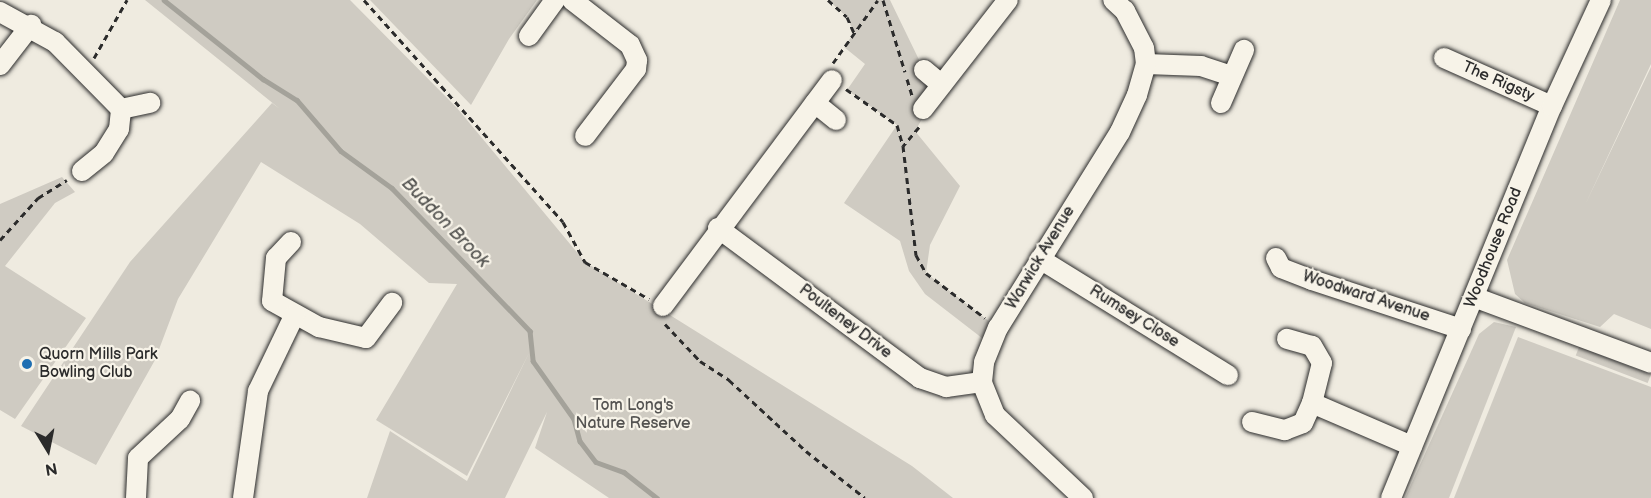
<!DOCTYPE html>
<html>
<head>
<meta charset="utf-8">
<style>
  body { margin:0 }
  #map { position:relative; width:1651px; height:498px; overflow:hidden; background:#efebe0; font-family:"Balsamiq Sans",sans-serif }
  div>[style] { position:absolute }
  .green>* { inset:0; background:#cfcbc2; transform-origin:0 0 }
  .stream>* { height:4.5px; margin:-2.25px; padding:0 2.25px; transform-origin:2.25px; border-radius:2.25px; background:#a4a29a }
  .path>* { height:3px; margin-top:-1.5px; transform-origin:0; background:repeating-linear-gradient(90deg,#2b2b2b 0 6px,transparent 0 10.5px) }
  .roads { filter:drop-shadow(0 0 2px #2b2b2b) drop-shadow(0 0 2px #2b2b2b) }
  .minor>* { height:20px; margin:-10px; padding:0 10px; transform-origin:10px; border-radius:10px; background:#f7f3e8 }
  .dots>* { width:16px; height:16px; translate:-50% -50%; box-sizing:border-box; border:3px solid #f7f3e8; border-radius:50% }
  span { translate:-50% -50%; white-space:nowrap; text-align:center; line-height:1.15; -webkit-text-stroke:4.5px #f7f3e8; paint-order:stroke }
  .street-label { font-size:16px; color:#2b2b2b }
  .poi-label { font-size:16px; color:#2b2b2b }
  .left { translate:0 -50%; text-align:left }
  .park-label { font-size:16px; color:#545351 }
  .water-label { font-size:18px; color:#555552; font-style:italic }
  .north { position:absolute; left:18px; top:420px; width:60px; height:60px; -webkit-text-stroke:4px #f7f3e8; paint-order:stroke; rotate:170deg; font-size:16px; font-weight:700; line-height:24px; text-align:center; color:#2b2b2b }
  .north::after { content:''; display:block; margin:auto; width:21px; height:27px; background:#2b2b2b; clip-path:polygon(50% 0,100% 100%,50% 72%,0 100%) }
</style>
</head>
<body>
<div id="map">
  <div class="green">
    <div style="clip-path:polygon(145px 0,350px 0,457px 108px,585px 262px,912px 466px,953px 498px,609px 498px,535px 448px,547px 412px,505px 498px,367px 498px,390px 431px,467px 481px,529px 353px,467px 476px,376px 420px,457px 284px,429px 283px,360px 224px,261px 162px,178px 299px,155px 360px,96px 465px,21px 426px,130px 262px,272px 103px,280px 109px)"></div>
    <div style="clip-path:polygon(370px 0,537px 0,509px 39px,471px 105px)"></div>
    <div style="clip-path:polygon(828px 0,890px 0,924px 70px,942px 85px,915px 131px,960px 186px,930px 245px,926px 273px,998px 328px,991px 345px,925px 294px,909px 271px,900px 241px,844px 203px,897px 125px,847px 90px,865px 64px,844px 47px,854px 33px,847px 17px)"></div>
    <div style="clip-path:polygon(1620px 0,1651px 0,1651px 64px,1585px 205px,1651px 67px,1651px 329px,1614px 314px,1600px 327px,1525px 303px,1515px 294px,1507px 260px)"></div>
    <div style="clip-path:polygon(62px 177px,75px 192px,55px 203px,5px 266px,86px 318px,15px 419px,0 410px,0 204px)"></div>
    <div style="clip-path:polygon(1494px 322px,1516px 327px,1449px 498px,1405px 498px,1479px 334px)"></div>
    <div style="clip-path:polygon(1518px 337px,1651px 387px,1651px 498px,1454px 498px)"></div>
    <div style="left:1579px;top:347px;width:77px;height:9px;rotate:21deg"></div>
  </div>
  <div class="stream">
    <div style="left:164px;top:0;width:127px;rotate:38.6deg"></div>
    <div style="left:263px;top:79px;width:40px;rotate:32deg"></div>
    <div style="left:297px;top:100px;width:67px;rotate:49.2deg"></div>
    <div style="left:341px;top:151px;width:63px;rotate:36deg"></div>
    <div style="left:392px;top:188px;width:199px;rotate:46deg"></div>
    <div style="left:530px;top:331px;width:30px;rotate:84deg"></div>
    <div style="left:533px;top:361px;width:71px;rotate:54.7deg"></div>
    <div style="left:574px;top:419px;width:23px;rotate:75deg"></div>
    <div style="left:580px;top:441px;width:26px;rotate:53deg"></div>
    <div style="left:596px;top:462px;width:30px;rotate:20deg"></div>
    <div style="left:624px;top:472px;width:42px;rotate:38.2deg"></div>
  </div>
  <div class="path">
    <div style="left:364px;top:0;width:298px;rotate:48.1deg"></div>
    <div style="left:563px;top:222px;width:46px;rotate:61.2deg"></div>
    <div style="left:585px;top:262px;width:74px;rotate:30deg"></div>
    <div style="left:828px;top:0;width:25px;rotate:42deg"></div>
    <div style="left:847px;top:17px;width:17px;rotate:66deg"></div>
    <div style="left:883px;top:0;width:75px;rotate:73deg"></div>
    <div style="left:94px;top:58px;width:67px;rotate:-60.4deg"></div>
    <div style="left:833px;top:63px;width:77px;rotate:-54.5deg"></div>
    <div style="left:907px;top:79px;width:17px;rotate:73deg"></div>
    <div style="left:846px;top:89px;width:62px;rotate:35.2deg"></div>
    <div style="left:897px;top:125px;width:22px;rotate:74deg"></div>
    <div style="left:919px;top:127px;width:25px;rotate:130deg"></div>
    <div style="left:903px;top:146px;width:110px;rotate:83.2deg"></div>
    <div style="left:916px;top:255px;width:21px;rotate:61deg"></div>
    <div style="left:926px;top:273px;width:74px;rotate:37.3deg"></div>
    <div style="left:0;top:240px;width:57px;rotate:-47.9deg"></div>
    <div style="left:38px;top:198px;width:34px;rotate:-32deg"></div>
    <div style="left:665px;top:324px;width:51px;rotate:46.6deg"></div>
    <div style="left:700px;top:361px;width:35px;rotate:33deg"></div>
    <div style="left:729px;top:380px;width:105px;rotate:42.7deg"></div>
    <div style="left:806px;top:451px;width:75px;rotate:38.5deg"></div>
  </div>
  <div class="roads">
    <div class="minor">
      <div style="left:572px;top:0;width:73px;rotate:37.8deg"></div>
      <div style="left:630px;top:45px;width:17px;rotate:65deg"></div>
      <div style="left:637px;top:60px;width:9px;rotate:96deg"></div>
      <div style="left:636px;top:69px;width:84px;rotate:127.3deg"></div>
      <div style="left:0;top:12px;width:63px;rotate:28.6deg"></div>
      <div style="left:55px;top:42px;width:94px;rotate:45.4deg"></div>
      <div style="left:121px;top:109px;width:30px;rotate:-12deg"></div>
      <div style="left:529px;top:36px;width:44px;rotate:-54.2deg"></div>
      <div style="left:1444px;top:58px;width:118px;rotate:24deg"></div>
      <div style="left:1146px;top:64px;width:55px;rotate:2.1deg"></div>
      <div style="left:1201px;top:66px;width:32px;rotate:18deg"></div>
      <div style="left:0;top:65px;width:51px;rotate:-52.2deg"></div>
      <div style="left:924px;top:70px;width:23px;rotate:40deg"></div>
      <div style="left:815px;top:103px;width:27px;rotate:39deg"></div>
      <div style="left:1221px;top:103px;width:58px;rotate:-66.5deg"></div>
      <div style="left:923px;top:109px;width:138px;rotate:-52.1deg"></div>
      <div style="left:82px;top:171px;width:28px;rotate:-39deg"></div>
      <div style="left:104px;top:153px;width:28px;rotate:-58deg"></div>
      <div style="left:119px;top:129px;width:20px;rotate:-84deg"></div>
      <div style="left:718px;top:228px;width:252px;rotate:36.6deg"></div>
      <div style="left:920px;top:378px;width:28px;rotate:19deg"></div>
      <div style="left:946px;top:387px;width:36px;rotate:-8deg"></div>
      <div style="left:291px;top:242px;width:22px;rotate:133deg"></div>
      <div style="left:276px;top:258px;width:43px;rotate:95.3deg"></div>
      <div style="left:272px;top:301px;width:54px;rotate:29deg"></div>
      <div style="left:319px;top:327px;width:48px;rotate:13.2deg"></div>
      <div style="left:366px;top:338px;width:44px;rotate:-53.4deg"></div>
      <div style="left:1276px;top:258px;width:11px;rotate:63deg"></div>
      <div style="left:1281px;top:268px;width:33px;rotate:21deg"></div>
      <div style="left:1312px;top:280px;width:157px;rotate:18.2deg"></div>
      <div style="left:1040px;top:259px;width:221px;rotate:31.7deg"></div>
      <div style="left:1474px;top:297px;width:189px;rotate:20.4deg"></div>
      <div style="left:663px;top:306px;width:282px;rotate:-53.2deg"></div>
      <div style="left:1312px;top:403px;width:109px;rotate:23.3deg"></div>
      <div style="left:1252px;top:422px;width:34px;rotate:14deg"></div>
      <div style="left:1285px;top:430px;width:19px;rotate:-21deg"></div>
      <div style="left:1303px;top:423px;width:22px;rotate:-66deg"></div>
      <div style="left:1312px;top:403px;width:41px;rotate:-76deg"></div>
      <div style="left:1322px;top:363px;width:20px;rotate:-120deg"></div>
      <div style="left:1312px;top:346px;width:26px;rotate:-164deg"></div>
      <div style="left:136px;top:498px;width:40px;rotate:-87.1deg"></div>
      <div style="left:138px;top:458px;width:57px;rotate:-42.9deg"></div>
      <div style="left:180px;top:419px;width:21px;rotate:-61deg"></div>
      <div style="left:243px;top:498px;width:108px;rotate:-82deg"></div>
      <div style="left:258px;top:391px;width:85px;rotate:-64.3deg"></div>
      <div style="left:1083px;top:498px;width:121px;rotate:-136.7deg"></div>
      <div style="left:995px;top:415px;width:35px;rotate:-112deg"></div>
      <div style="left:982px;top:382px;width:20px;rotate:-84deg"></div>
      <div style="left:984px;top:362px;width:37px;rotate:-68deg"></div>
      <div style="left:998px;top:328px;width:231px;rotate:-58.1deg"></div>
      <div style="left:1120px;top:132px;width:41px;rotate:-65.3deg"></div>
      <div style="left:1137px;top:95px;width:32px;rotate:-74deg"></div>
      <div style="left:1146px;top:64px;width:16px;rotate:-97deg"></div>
      <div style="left:1144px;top:48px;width:42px;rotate:-117.2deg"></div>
      <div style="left:1125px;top:11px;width:16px;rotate:-137deg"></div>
      <div style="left:1391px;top:498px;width:424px;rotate:-67.7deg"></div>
      <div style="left:1552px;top:106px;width:117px;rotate:-65.2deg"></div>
    </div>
  </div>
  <div class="dots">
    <div style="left:27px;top:364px;background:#1f6fb2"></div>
  </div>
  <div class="street-label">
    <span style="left:1498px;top:82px;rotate:24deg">The Rigsty</span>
    <span style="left:1494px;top:248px;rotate:-68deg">Woodhouse Road</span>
    <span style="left:1041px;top:258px;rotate:-59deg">Warwick Avenue</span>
    <span style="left:1366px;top:297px;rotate:18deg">Woodward Avenue</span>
    <span style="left:1134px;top:317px;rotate:32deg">Rumsey Close</span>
    <span style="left:845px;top:322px;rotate:37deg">Poulteney Drive</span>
  </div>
  <div class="poi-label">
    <span class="left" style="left:39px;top:364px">Quorn Mills Park<br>Bowling Club</span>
  </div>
  <div class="park-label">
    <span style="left:633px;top:415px">Tom Long's<br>Nature Reserve</span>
  </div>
  <div class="water-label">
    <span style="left:445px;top:223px;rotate:46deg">Buddon Brook</span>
  </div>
  <div class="north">N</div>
</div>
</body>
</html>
